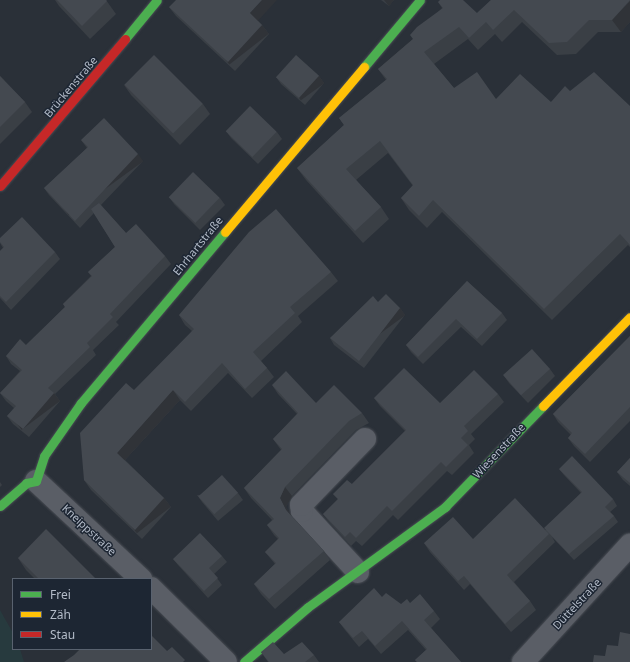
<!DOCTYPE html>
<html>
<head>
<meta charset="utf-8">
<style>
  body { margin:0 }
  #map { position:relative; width:630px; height:662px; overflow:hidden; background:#2a3038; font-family:"Noto Sans",sans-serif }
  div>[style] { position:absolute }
  .green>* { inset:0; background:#273a3e }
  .roads { filter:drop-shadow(0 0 1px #484c53) drop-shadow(0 0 1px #484c53) }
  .street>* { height:22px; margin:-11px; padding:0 11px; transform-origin:11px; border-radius:11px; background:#5a5e66 }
  .fast>* { height:9px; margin:-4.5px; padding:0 4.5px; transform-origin:4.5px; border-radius:4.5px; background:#4caf50 }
  .slow>* { height:9px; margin:-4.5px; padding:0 4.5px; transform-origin:4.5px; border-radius:4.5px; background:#ffc107 }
  .jam>* { height:9px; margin:-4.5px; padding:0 4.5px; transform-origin:4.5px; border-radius:4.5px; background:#c62828 }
  .wall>* { inset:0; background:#3a3f45 }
  .shaded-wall>* { inset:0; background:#303338; transform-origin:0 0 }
  .building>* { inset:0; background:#444950; transform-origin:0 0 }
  span { translate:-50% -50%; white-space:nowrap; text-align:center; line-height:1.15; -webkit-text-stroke:3px #1d2633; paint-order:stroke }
  .street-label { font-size:11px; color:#b4bcc9 }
  .legend { position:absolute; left:12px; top:578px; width:140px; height:72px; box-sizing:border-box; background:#1d2633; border:1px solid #59626f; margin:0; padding:5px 7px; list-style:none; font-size:12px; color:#b4bcc9 }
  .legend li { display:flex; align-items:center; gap:8px; height:20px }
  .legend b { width:20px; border:1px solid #59626f }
</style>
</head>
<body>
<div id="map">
  <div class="green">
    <div style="clip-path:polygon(0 610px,13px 633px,13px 649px,20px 649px,24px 662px,0 662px)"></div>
  </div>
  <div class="roads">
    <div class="street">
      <div style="left:36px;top:481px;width:144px;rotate:43deg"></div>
      <div style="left:358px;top:572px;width:83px;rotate:-132.6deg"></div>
      <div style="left:302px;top:511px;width:6px;rotate:-99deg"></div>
      <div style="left:301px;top:505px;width:92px;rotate:-45.9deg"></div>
      <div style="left:151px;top:588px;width:105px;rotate:44.6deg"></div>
      <div style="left:523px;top:662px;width:159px;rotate:-47.6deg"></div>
    </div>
    <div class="fast">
      <div style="left:125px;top:39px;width:50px;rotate:-50.6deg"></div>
      <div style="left:364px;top:67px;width:87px;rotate:-50.1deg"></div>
      <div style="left:0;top:506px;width:35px;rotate:-41deg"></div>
      <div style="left:26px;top:483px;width:10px;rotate:-11deg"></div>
      <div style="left:36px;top:481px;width:26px;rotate:-72deg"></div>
      <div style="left:44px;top:456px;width:65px;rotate:-55.1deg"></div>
      <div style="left:81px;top:403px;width:224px;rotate:-49.9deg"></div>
      <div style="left:244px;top:662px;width:84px;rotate:-40.7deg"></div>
      <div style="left:308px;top:607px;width:170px;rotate:-36.1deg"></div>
      <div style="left:445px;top:507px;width:141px;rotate:-45.9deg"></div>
    </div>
    <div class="slow">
      <div style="left:225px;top:232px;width:216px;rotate:-49.9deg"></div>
      <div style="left:543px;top:406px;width:124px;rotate:-45.7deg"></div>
    </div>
    <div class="jam">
      <div style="left:0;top:186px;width:193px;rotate:-49.6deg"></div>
    </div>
  </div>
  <div class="wall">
    <div style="clip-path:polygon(55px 0,106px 0,116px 14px,90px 39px,59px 6px)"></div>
    <div style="clip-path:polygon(381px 0,394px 0,389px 6px)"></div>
    <div style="clip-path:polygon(491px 0,630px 0,630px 22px,621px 32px,598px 32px,576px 54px,557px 55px,522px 22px,502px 42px,495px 34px,478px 50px,468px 39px,434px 64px,454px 88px,496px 99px,551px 102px,570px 91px,630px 106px,630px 247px,628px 245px,552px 320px,442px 212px,427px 228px,409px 210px,401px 198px,413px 186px,388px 153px,356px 180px,381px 207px,389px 219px,363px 243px,306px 180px,297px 168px,344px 125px,339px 118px,386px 80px,378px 69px,413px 39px,442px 8px,438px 2px,477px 13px)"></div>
    <div style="clip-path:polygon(169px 7px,258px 21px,262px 25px,269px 34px,235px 71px,176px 16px)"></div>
    <div style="clip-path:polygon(0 76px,25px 102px,32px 112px,0 144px)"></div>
    <div style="clip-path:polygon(319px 76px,324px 83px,305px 105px,281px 84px,276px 77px)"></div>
    <div style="clip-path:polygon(124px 85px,203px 104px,210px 114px,180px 145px,131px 95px)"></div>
    <div style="clip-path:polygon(226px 131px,277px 132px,282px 139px,258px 164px,231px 138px)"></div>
    <div style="clip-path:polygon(81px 140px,143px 161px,101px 205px,126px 233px,165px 256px,171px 264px,116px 322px,119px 325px,93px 350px,96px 355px,55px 394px,60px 401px,29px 437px,13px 424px,7px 416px,14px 408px,6px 401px,0 393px,20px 371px,11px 364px,6px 356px,26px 345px,65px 307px,63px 304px,91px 276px,88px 272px,115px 247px,94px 213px,80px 228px,49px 195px,44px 188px,87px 148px)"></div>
    <div style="clip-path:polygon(169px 197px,220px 198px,225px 205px,200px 230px,174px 204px)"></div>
    <div style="clip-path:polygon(0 238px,55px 252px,60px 259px,11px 310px,0 298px,0 251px,3px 248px,0 243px)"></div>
    <div style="clip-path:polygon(331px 272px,338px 281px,298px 316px,302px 322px,261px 361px,267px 368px,274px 377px,252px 398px,228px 373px,191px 411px,180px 400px,125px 460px,164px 498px,171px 507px,142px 539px,91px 490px,84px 480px,192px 331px,185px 325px,179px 315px)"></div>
    <div style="clip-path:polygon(467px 281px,502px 313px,507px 320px,482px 346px,461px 327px,423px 364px,411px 352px,406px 345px)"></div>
    <div style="clip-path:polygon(378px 302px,400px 308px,405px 315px,364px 368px,334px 345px,330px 338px)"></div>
    <div style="clip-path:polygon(630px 336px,630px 421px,590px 462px,574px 446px,568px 438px,571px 435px,558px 422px,553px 414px)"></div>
    <div style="clip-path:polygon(550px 369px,555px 376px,528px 403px,509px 383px,504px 376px)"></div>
    <div style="clip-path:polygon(272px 385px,316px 403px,362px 413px,369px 423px,356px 430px,292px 496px,286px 507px,290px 514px,324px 551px,330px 560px,275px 609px,261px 594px,254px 584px,275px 564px,265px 552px,278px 539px,274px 535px,267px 525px,272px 520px,251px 498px,244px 488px,281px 450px,273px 439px,297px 414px,278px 394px)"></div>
    <div style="clip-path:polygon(498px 394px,504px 402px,471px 434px,475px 439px,469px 445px,474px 453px,452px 475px,447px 471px,398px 520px,393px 515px,362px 546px,356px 541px,351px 546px,329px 522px,323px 514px,338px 499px,333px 494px,352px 484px,405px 431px,380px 406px,374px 398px,440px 403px)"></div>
    <div style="clip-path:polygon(630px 458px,630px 486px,623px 480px,617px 472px)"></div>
    <div style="clip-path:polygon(559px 469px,613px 499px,617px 506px,610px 512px,614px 516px,618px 522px,574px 560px,552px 537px,555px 542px,514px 582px,530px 601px,536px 610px,511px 632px,470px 584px,464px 590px,430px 552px,424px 543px,473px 539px,546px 530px,581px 493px,564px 475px)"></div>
    <div style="clip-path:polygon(0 482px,2px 485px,0 487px)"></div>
    <div style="clip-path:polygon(238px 493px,243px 500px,218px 521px,202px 502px,197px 495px)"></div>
    <div style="clip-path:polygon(222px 556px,227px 562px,214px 574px,222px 585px,208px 598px,178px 565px,173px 559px)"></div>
    <div style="clip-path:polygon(18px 558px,96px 579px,35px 579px,26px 570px)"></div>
    <div style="clip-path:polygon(382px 597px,401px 604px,410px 603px,434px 611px,440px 619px,431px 628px,461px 662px,417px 662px,415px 660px,426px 650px,408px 630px,381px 654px,368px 639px,359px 647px,345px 630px,339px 622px)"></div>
    <div style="clip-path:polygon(261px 652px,284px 654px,314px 655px,319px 662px,268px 662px)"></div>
  </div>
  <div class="shaded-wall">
    <div style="clip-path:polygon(262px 0,277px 0,256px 23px,250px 13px)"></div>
    <div style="clip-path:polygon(384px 0,394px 0,389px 6px)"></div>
    <div style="clip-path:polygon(630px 1px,630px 22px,621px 32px,612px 20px)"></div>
    <div style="left:262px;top:25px;width:11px;height:50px;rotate:52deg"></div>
    <div style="left:319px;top:76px;width:9px;height:29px;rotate:54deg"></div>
    <div style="left:138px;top:154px;width:9px;height:92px;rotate:54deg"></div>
    <div style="left:400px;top:308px;width:9px;height:67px;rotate:54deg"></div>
    <div style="clip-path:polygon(173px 390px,180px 400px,123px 462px,117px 453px)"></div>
    <div style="left:54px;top:393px;width:10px;height:48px;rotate:53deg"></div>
    <div style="clip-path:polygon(285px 487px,292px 496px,286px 507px,293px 519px,286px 510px,280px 498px)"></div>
    <div style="left:164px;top:498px;width:11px;height:43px;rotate:52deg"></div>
  </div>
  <div class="building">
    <div style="clip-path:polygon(57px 0,106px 0,107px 1px,82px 26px)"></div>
    <div style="clip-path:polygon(176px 0,262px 0,250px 13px,262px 25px,228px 62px,169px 7px)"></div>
    <div style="clip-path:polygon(440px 0,463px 0,477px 13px,491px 0,630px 0,612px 20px,589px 20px,567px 42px,549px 43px,514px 10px,493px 30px,486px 22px,469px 38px,459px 27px,424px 52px,454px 88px,477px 72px,496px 99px,520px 74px,551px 102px,565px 86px,570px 91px,594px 72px,630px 106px,630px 245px,620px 234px,544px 309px,433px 200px,419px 216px,401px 198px,413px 185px,380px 141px,346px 169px,381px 207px,355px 231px,297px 168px,344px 125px,339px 118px,387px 79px,378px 69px,413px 39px,410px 35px,417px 27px,443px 8px,438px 2px)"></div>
    <div style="left:154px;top:55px;width:69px;height:42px;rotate:45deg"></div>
    <div style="left:296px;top:55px;width:31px;height:30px;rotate:42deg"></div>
    <div style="clip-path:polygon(0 76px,25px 102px,0 127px)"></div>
    <div style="left:250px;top:106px;width:37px;height:35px;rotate:44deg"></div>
    <div style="clip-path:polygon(104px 118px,138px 154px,75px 221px,44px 188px,88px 147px,81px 140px)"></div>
    <div style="left:193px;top:172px;width:37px;height:35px;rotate:44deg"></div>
    <div style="clip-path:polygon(99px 203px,126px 233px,136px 224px,165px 256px,110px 314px,113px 317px,87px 343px,90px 347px,48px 388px,54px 393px,23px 429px,7px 416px,16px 406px,0 393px,22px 370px,6px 356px,20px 339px,26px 345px,65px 307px,63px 304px,92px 276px,88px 272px,115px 247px,91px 209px)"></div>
    <div style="clip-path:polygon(276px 209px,331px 272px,290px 307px,295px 313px,253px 352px,267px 368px,245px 389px,222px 363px,185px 402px,173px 390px,117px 453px,164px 498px,135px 530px,84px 480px,80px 433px,126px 383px,134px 390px,194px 329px,179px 315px,249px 232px)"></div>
    <div style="clip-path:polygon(22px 217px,55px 252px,6px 302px,0 296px,0 251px,4px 247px,0 242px,0 238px)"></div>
    <div style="clip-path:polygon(467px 281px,502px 313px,477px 339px,456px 319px,418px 357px,406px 345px)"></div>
    <div style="clip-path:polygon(386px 294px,400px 308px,359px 361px,330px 338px,373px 296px,378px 302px)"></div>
    <div style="clip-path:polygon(630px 336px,630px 407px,585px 454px,568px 438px,572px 433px,553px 414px)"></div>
    <div style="left:532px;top:349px;width:27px;height:39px;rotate:48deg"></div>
    <div style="clip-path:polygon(404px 368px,440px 403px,474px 370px,498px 394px,464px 426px,468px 431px,461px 438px,468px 445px,446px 467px,441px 462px,392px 511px,387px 506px,356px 538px,350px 532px,345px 537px,323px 514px,338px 499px,333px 494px,347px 480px,352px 484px,406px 430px,374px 398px)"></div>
    <div style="clip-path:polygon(286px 371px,316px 403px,334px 385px,362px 413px,349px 421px,285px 487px,280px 498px,286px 510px,324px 551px,269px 599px,254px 584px,276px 563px,265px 552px,279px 538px,267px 525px,274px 519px,244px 488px,282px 449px,273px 439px,298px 413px,272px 385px)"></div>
    <div style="clip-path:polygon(572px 456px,613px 499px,605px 507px,614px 516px,569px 554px,544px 528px,582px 492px,559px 469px)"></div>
    <div style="clip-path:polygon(630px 458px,630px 483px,617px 472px)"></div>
    <div style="left:222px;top:475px;width:24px;height:32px;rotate:48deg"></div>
    <div style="clip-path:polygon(515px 498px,549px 534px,507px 575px,530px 601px,505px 624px,464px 576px,458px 581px,424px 543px,453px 517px,473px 539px)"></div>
    <div style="clip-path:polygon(46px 529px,96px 579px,39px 579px,18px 558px)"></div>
    <div style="clip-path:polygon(200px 533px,222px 556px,209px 568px,218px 578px,204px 591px,173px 559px)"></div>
    <div style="clip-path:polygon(374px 588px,382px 597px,386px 593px,401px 604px,407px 599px,410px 603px,420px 594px,434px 611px,424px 620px,461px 662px,417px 662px,415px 660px,427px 649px,402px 621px,375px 646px,362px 631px,353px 638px,339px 622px)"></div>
    <div style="clip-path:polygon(620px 632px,630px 634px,630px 662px,593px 662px,594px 655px,605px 656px,607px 645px,618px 646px)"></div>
    <div style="clip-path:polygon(151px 635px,167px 651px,172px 647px,185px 660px,183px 662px,64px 662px,74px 655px,80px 649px,151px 649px)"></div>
    <div style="clip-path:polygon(273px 642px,284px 654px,302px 642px,314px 655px,305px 662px,269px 662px,261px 652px)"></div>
  </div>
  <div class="street-label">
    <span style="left:71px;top:87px;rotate:-50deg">Brückenstraße</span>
    <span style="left:198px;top:246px;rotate:-51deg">Ehrhartstraße</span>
    <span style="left:499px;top:451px;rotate:-47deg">Wiesenstraße</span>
    <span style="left:89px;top:530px;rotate:43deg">Kneippstraße</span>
    <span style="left:577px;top:604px;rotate:-47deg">Düttelstraße</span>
  </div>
  <ul class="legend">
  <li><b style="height:5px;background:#4caf50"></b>Frei</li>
  <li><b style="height:5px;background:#ffc107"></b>Zäh</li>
  <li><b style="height:5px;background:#c62828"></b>Stau</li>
  </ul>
</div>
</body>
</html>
